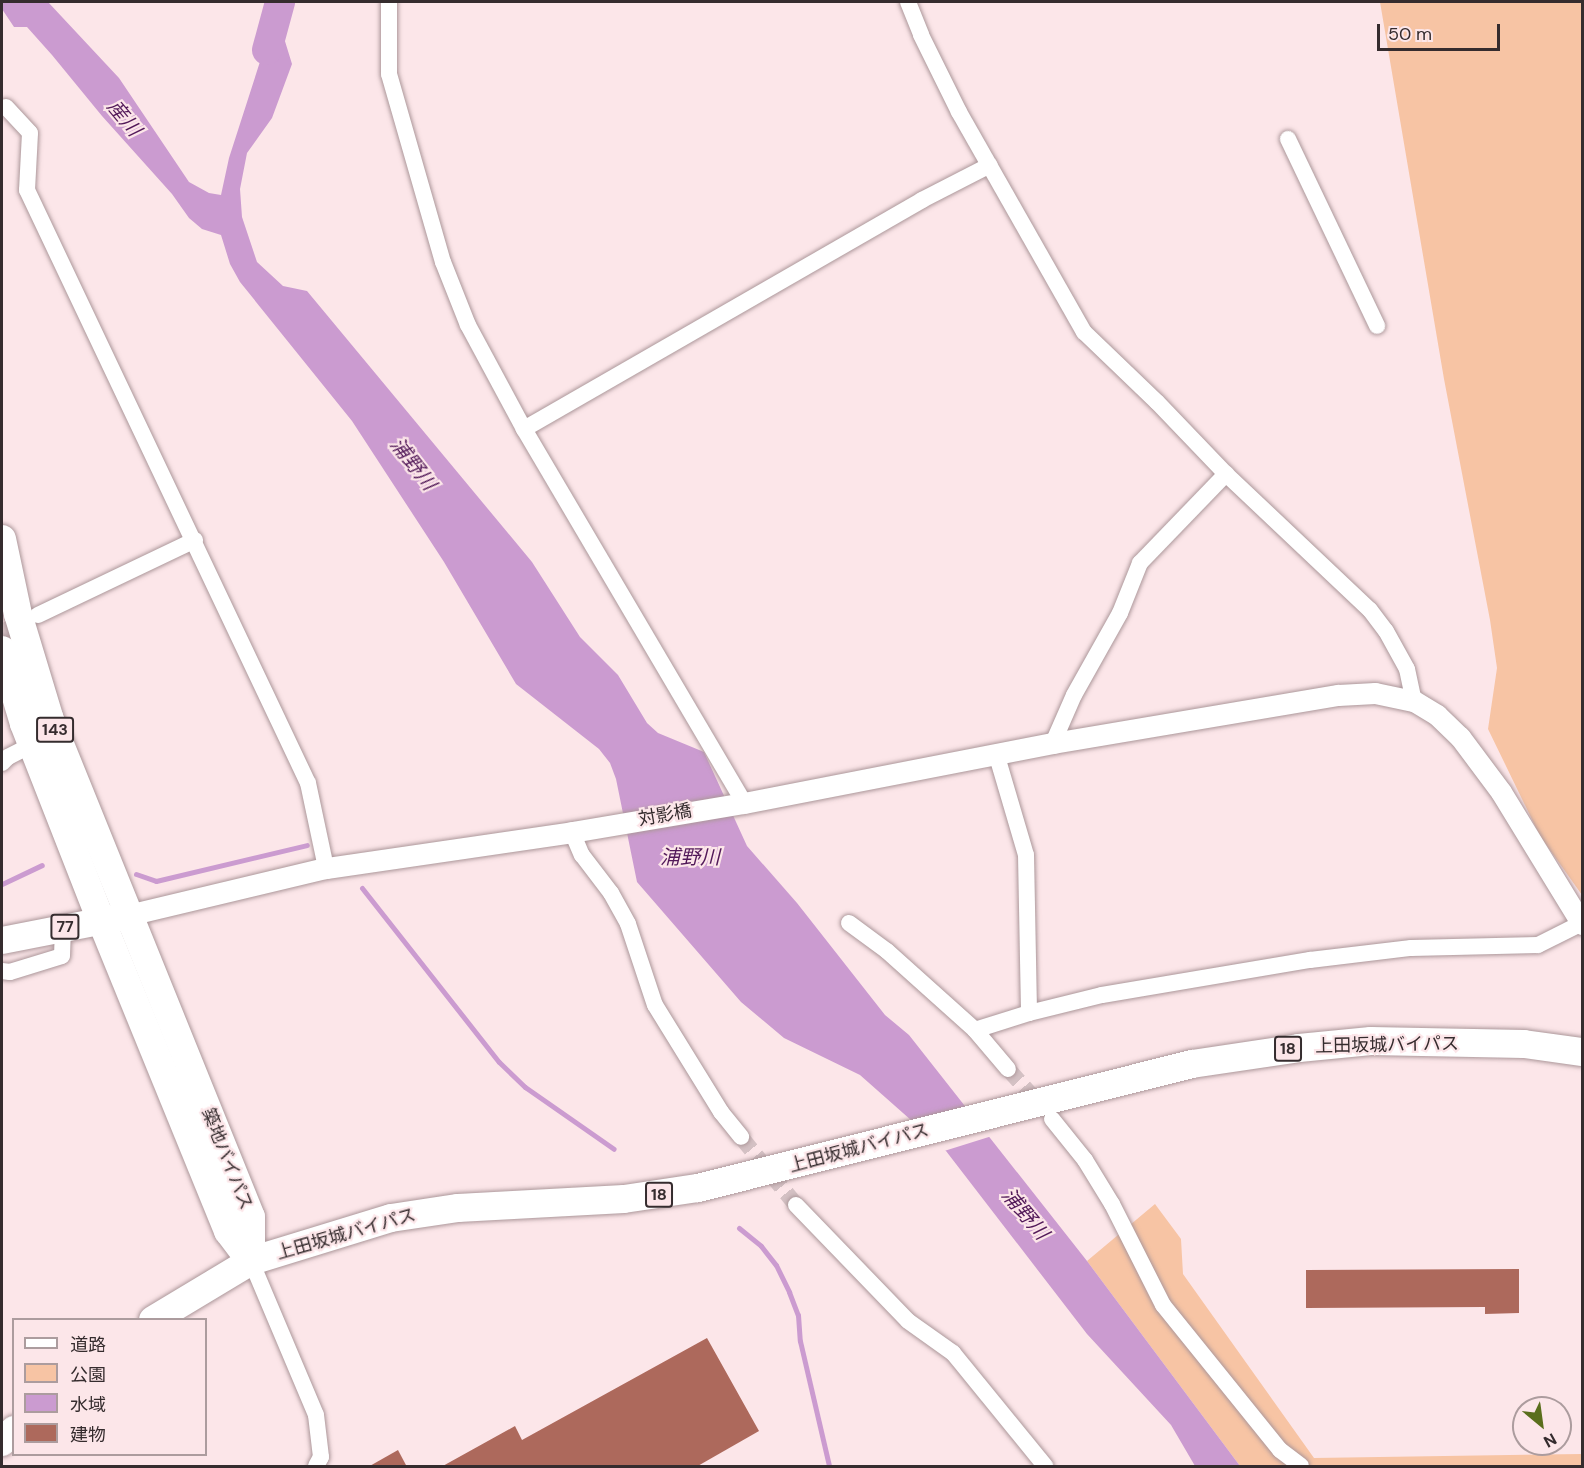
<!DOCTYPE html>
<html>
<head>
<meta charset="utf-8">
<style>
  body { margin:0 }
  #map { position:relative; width:1584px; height:1468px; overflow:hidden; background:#fce6e9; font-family:"DM Sans","Noto Sans JP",sans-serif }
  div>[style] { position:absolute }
  .green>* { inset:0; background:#f7c4a4 }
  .water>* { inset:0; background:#cb9bd0 }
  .pier>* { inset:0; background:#fce6e9 }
  .stream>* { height:5px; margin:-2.5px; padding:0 2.5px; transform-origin:2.5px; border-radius:2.5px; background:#cb9bd0 }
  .river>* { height:30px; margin:-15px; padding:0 15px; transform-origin:15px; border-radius:15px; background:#cb9bd0 }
  .building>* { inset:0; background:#ad695c }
  .minor-tunnel>* { height:16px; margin-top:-8px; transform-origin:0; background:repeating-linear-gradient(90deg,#d4c1c4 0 16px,transparent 0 24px) }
  .roads { filter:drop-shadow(0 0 2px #ac979a) drop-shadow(0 0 2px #ac979a) }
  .minor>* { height:16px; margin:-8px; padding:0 8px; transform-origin:8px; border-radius:8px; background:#fff }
  .tertiary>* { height:21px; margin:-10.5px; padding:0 10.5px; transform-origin:10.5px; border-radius:10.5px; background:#fff }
  .primary>* { height:27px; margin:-13.5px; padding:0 13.5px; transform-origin:13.5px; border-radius:13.5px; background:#fff }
  .trunk>* { height:28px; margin:-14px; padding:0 14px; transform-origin:14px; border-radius:14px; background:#fff }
  span { translate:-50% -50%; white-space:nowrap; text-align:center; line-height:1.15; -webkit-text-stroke:4.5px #fce6e9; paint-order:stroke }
  .shield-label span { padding:2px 4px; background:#fce6e9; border:2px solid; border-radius:4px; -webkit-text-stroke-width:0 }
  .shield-label { font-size:16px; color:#352c2e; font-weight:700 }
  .street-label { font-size:18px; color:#352c2e }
  .water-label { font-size:20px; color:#521959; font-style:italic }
  .frame { position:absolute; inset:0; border:3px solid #352c2e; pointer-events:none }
  .legend { position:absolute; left:12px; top:1318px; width:195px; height:138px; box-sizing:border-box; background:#fce6e9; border:2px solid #ac9c9e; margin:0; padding:8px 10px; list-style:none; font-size:18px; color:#352c2e }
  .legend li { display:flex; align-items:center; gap:12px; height:30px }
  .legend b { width:30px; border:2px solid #ac9c9e }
  .north { position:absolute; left:1512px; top:1396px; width:60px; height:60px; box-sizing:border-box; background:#fce6e9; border:2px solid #ac9c9e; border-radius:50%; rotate:151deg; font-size:16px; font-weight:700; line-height:24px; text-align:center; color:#352c2e }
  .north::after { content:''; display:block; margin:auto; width:21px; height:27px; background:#5a6e1c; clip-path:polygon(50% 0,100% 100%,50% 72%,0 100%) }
  .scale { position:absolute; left:1377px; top:24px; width:123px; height:27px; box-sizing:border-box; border:3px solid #352c2e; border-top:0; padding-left:8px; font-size:18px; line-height:21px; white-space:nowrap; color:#352c2e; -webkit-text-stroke:4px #fce6e9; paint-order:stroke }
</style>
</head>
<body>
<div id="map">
  <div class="green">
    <div style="clip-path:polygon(1380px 2px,1582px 2px,1582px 895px,1540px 836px,1488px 729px,1497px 668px,1490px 620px,1444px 379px)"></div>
    <div style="clip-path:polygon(1155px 1204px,1181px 1239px,1183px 1274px,1314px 1458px,1582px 1454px,1582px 1466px,1240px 1466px,1087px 1261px)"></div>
  </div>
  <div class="water">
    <div style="clip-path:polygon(2px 2px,48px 2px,119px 78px,189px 182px,209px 193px,221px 195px,229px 158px,276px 12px,292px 64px,272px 118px,247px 153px,240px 189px,242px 217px,257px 262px,283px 286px,307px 291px,532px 562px,580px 637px,618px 675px,647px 723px,658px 733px,704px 752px,747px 846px,797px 903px,885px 1015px,909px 1035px,1087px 1261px,1240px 1466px,1195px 1466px,1171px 1425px,1087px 1334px,946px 1151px,860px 1075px,784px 1038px,741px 1002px,637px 882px,616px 779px,610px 763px,599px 749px,516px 684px,444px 562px,352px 421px,240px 282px,230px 264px,221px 235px,202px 229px,189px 218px,172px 194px,102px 116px,52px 55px,27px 27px,14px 27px,2px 9px)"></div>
  </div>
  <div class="pier">
    <div style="clip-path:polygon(969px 1107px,992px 1136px,941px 1152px,909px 1122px)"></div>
  </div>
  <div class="stream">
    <div style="left:136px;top:874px;width:21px;rotate:19deg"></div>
    <div style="left:156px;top:881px;width:155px;rotate:-13.4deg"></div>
    <div style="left:2px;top:884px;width:44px;rotate:-25.4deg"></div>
    <div style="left:362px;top:888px;width:221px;rotate:51.8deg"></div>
    <div style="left:499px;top:1062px;width:36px;rotate:44deg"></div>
    <div style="left:525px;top:1087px;width:108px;rotate:34.9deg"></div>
    <div style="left:739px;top:1228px;width:28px;rotate:39deg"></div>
    <div style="left:761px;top:1246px;width:24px;rotate:52deg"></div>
    <div style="left:776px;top:1265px;width:30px;rotate:64deg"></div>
    <div style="left:789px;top:1292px;width:25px;rotate:69deg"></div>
    <div style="left:798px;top:1315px;width:26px;rotate:86deg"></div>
    <div style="left:800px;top:1341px;width:128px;rotate:76.9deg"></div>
  </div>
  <div class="river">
    <div style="left:267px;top:50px;width:50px;rotate:-74.8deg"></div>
  </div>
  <div class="building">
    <div style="clip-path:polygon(1519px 1269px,1519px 1313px,1485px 1314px,1485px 1307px,1306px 1308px,1306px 1270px)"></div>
    <div style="clip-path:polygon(707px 1338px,759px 1431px,696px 1467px,441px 1467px,515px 1426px,522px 1440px)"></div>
    <div style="clip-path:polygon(398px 1450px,407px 1467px,368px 1467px)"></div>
  </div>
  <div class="minor-tunnel">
    <div style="left:2px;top:632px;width:26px;rotate:-25deg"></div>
    <div style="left:1008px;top:1069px;width:51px;rotate:48.2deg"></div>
    <div style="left:741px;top:1137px;width:87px;rotate:51deg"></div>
  </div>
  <div class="roads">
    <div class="minor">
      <div style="left:389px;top:2px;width:72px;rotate:90deg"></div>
      <div style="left:389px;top:74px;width:196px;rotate:74deg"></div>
      <div style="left:443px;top:262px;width:68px;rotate:68.4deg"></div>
      <div style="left:468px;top:325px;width:118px;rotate:61.7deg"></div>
      <div style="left:524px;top:429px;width:434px;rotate:59.5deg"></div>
      <div style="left:908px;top:2px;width:35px;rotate:68deg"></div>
      <div style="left:921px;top:35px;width:86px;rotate:63.7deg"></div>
      <div style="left:959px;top:112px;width:253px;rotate:60.4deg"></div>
      <div style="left:1084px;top:332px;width:101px;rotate:43.8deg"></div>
      <div style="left:1157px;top:402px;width:100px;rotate:46.2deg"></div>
      <div style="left:1226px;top:474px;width:198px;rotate:43.4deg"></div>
      <div style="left:1370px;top:610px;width:26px;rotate:53deg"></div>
      <div style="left:1386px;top:631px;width:43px;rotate:61.1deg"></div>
      <div style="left:1407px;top:669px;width:33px;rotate:78deg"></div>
      <div style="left:6px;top:107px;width:35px;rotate:47deg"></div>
      <div style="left:30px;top:133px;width:57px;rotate:93deg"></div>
      <div style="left:27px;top:190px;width:656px;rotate:64.65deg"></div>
      <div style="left:308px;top:783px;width:87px;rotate:78deg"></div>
      <div style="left:1288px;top:139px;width:207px;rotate:64.5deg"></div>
      <div style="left:524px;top:429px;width:459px;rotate:-29.9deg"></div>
      <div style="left:922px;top:200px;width:76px;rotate:-27.2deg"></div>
      <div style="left:38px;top:615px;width:174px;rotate:-25.5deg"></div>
      <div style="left:1053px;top:743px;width:52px;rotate:-66.4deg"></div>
      <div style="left:1074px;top:695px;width:94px;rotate:-60.7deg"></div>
      <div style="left:1120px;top:613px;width:54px;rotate:-68.2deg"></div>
      <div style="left:1140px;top:563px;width:124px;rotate:-46deg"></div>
      <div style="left:996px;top:753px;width:106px;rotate:73.6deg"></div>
      <div style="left:1026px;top:855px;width:158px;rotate:88.9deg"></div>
      <div style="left:2px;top:763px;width:8px;rotate:-45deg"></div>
      <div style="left:8px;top:757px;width:27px;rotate:-27deg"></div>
      <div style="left:572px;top:832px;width:25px;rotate:67deg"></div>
      <div style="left:582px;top:855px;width:48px;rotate:52.7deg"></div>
      <div style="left:611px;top:893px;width:35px;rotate:61deg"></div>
      <div style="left:628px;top:924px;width:85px;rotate:71.6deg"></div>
      <div style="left:655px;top:1005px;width:126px;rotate:58.3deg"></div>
      <div style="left:721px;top:1112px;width:32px;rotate:51deg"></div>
      <div style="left:849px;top:923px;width:47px;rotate:36.4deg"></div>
      <div style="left:887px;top:951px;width:118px;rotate:41.9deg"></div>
      <div style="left:975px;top:1030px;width:51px;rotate:49.8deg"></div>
      <div style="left:2px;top:971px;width:8px;rotate:7deg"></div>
      <div style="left:10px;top:972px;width:54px;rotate:-17.1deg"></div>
      <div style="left:62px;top:956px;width:28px;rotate:-88deg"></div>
      <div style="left:975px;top:1030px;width:57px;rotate:-17.5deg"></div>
      <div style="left:1029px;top:1013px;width:75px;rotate:-13.9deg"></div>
      <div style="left:1102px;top:995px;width:211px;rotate:-9.6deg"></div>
      <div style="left:1310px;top:960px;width:102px;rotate:-6.8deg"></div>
      <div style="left:1411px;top:948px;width:127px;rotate:-1.4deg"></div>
      <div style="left:1538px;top:945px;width:49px;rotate:-26.6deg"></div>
      <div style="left:1052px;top:1119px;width:53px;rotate:51.2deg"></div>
      <div style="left:1085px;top:1160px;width:52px;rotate:58.5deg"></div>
      <div style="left:1112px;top:1204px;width:113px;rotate:63.2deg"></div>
      <div style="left:1163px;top:1305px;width:186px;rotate:51.1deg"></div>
      <div style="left:1280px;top:1450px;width:26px;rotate:37deg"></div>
      <div style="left:796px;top:1205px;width:161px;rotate:46deg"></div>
      <div style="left:908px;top:1321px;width:55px;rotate:35.4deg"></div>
      <div style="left:953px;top:1353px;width:146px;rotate:50.8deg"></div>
      <div style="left:251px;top:1261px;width:167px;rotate:67.1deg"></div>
      <div style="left:316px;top:1415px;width:42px;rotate:83.2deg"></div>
      <div style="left:321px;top:1457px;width:10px;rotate:119deg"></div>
    </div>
    <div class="tertiary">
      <div style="left:128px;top:915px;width:204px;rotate:-13.4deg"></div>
      <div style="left:326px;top:868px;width:249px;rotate:-8.3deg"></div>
      <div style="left:572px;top:832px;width:174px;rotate:-9.6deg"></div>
      <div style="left:744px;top:803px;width:315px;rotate:-11deg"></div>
      <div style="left:1053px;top:743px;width:289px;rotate:-9.6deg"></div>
      <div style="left:1338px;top:695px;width:37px;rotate:-3deg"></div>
      <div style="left:1375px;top:693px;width:40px;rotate:12deg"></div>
      <div style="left:1414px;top:701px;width:27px;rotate:31deg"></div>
      <div style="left:1437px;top:715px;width:32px;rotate:44deg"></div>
      <div style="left:1460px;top:737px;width:69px;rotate:53.3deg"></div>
      <div style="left:1501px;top:792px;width:155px;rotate:58.5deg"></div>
    </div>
    <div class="primary">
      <div style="left:2px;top:940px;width:124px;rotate:-11.1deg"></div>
    </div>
    <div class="trunk">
      <div style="left:2px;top:539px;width:77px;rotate:78deg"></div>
      <div style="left:18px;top:614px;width:108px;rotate:73.2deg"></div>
      <div style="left:49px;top:717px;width:539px;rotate:68deg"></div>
      <div style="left:251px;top:1217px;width:44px;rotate:90deg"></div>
      <div style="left:2px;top:650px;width:77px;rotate:73.4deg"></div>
      <div style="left:24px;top:724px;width:211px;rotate:68.6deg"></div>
      <div style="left:101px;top:920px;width:336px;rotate:67.8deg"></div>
      <div style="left:228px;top:1231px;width:38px;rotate:53deg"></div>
      <div style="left:153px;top:1320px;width:114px;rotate:-31deg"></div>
      <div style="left:251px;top:1261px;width:146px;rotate:-17.1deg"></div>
      <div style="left:391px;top:1218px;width:68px;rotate:-8.5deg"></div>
      <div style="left:458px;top:1208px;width:166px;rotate:-3.1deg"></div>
      <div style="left:624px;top:1199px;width:75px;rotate:-8.5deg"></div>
      <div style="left:698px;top:1188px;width:509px;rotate:-14.09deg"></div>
      <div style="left:1192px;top:1064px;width:108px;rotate:-8.5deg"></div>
      <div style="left:1299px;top:1048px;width:72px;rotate:-5.6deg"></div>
      <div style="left:1371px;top:1041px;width:153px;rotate:1.1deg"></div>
      <div style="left:1524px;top:1044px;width:59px;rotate:7.9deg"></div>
      <div style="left:2px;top:1442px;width:17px;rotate:-45deg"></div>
    </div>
  </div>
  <div class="shield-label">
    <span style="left:55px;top:730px">143</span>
    <span style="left:65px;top:927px">77</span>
    <span style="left:1288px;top:1049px">18</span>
    <span style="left:659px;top:1195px">18</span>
  </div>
  <div class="street-label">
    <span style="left:665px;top:815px;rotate:-10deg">対影橋</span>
    <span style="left:1387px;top:1045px;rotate:-1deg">上田坂城バイパス</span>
    <span style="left:859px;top:1148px;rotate:-15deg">上田坂城バイパス</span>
    <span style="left:227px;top:1159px;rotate:68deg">築地バイパス</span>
    <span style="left:346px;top:1234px;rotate:-16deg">上田坂城バイパス</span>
  </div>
  <div class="water-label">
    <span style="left:124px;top:118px;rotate:50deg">産川</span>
    <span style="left:413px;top:464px;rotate:52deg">浦野川</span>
    <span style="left:690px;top:857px">浦野川</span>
    <span style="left:1025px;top:1214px;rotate:50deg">浦野川</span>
  </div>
  <div class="frame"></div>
  <ul class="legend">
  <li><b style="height:8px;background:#fff"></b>道路</li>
  <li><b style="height:16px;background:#f7c4a4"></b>公園</li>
  <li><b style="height:16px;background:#cb9bd0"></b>水域</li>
  <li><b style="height:16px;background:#ad695c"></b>建物</li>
  </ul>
  <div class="north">N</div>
  <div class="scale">50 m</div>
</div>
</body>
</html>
